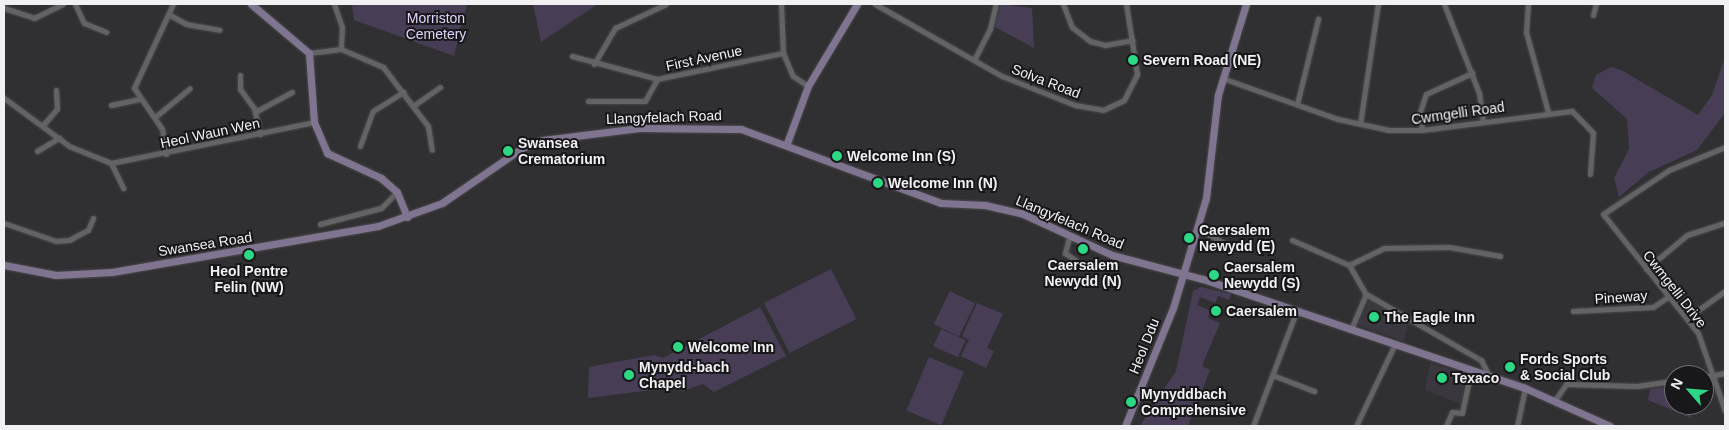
<!DOCTYPE html>
<html>
<head>
<meta charset="utf-8">
<style>
  body { margin:0 }
  #map { position:relative; width:1729px; height:430px; overflow:hidden; background:#302f32; font-family:Arial,sans-serif }
  div>[style] { position:absolute }
  .built>* { inset:0; background:#3a373f }
  .green>* { inset:0; background:#473e56; transform-origin:0 0 }
  .roads { filter:drop-shadow(0 0 1px #4c4b4d) drop-shadow(0 0 1px #4c4b4d) }
  .street>* { height:5px; margin:-2.5px; padding:0 2.5px; transform-origin:2.5px; border-radius:2.5px; background:#636264 }
  .secondary>* { height:7px; margin:-3.5px; padding:0 3.5px; transform-origin:3.5px; border-radius:3.5px; background:#807590 }
  .dots>* { width:14px; height:14px; translate:-50% -50%; box-sizing:border-box; border:2px solid #181719; border-radius:50% }
  span { translate:-50% -50%; white-space:nowrap; text-align:center; line-height:1.15; -webkit-text-stroke:4px #181719; paint-order:stroke }
  .park-label { font-size:14px; color:#e1d2f9 }
  .street-label { font-size:14px; color:#f1f0f2 }
  .poi-label { font-size:14px; color:#f1f0f2; font-weight:700 }
  .left { translate:0 -50%; text-align:left }
  .frame { position:absolute; inset:0; border:5px solid #f1f0f2; pointer-events:none }
  .north { position:absolute; left:1664px; top:365px; width:50px; height:50px; box-sizing:border-box; background:#181719; border:1px solid #6f6e70; border-radius:50%; rotate:297deg; font-size:14px; font-weight:700; line-height:20px; text-align:center; color:#f1f0f2 }
  .north::after { content:''; display:block; margin:auto; width:18px; height:22px; background:#2cd884; clip-path:polygon(50% 0,100% 100%,50% 72%,0 100%) }
</style>
</head>
<body>
<div id="map">
  <div class="built">
    <div style="clip-path:polygon(1370px 300px,1408px 323px,1404px 341px,1357px 325px)"></div>
    <div style="clip-path:polygon(1430px 363px,1466px 374px,1461px 404px,1425px 390px)"></div>
  </div>
  <div class="green">
    <div style="clip-path:polygon(352px 4px,467px 4px,454px 56px,354px 20px)"></div>
    <div style="clip-path:polygon(533px 4px,598px 4px,541px 42px)"></div>
    <div style="clip-path:polygon(1000px 4px,1032px 8px,1034px 48px,995px 27px)"></div>
    <div style="clip-path:polygon(1725px 57px,1725px 113px,1697px 150px,1649px 172px,1619px 197px,1614px 178px,1629px 149px,1627px 119px,1592px 88px,1596px 75px,1611px 67px,1621px 70px,1698px 115px,1712px 95px)"></div>
    <div style="left:831px;top:269px;width:56px;height:75px;rotate:63deg"></div>
    <div style="clip-path:polygon(1201px 287px,1231px 294px,1229px 300px,1218px 296px,1215px 303px,1200px 297px,1197px 305px,1211px 311px,1208px 318px,1220px 323px,1202px 366px,1210px 370px,1188px 426px,1140px 426px,1176px 371px,1193px 291px)"></div>
    <div style="left:950px;top:291px;width:28px;height:37px;rotate:26deg"></div>
    <div style="clip-path:polygon(977px 303px,1003px 314px,987px 348px,994px 351px,986px 368px,961px 356px,969px 340px,962px 336px)"></div>
    <div style="clip-path:polygon(760px 307px,786px 356px,714px 392px,703px 384px,682px 391px,668px 388px,588px 398px,589px 367px,654px 355px,663px 358px)"></div>
    <div style="left:941px;top:329px;width:27px;height:19px;rotate:24deg"></div>
    <div style="left:929px;top:357px;width:38px;height:58px;rotate:23deg"></div>
    <div style="clip-path:polygon(1674px 386px,1674px 405px,1688px 405px,1691px 418px,1648px 400px,1650px 389px)"></div>
  </div>
  <div class="roads">
    <div class="street">
      <div style="left:75px;top:4px;width:21px;rotate:65deg"></div>
      <div style="left:84px;top:23px;width:24px;rotate:22deg"></div>
      <div style="left:334px;top:4px;width:24px;rotate:71deg"></div>
      <div style="left:342px;top:27px;width:22px;rotate:93deg"></div>
      <div style="left:781px;top:4px;width:49px;rotate:87.7deg"></div>
      <div style="left:783px;top:53px;width:25px;rotate:67deg"></div>
      <div style="left:793px;top:76px;width:18px;rotate:34deg"></div>
      <div style="left:875px;top:4px;width:146px;rotate:29.6deg"></div>
      <div style="left:1002px;top:76px;width:79px;rotate:21.7deg"></div>
      <div style="left:1075px;top:105px;width:28px;rotate:10deg"></div>
      <div style="left:1103px;top:110px;width:23px;rotate:-25deg"></div>
      <div style="left:1124px;top:100px;width:29px;rotate:-63deg"></div>
      <div style="left:1137px;top:74px;width:71px;rotate:-98.9deg"></div>
      <div style="left:1063px;top:4px;width:25px;rotate:69deg"></div>
      <div style="left:1072px;top:27px;width:23px;rotate:38deg"></div>
      <div style="left:1090px;top:41px;width:16px;rotate:15deg"></div>
      <div style="left:1105px;top:45px;width:28px;rotate:-10deg"></div>
      <div style="left:1444px;top:4px;width:96px;rotate:68.5deg"></div>
      <div style="left:1479px;top:93px;width:28px;rotate:82deg"></div>
      <div style="left:1528px;top:4px;width:28px;rotate:94deg"></div>
      <div style="left:1526px;top:32px;width:83px;rotate:74.6deg"></div>
      <div style="left:4px;top:8px;width:32px;rotate:18deg"></div>
      <div style="left:34px;top:18px;width:32px;rotate:-26deg"></div>
      <div style="left:170px;top:15px;width:18px;rotate:29deg"></div>
      <div style="left:186px;top:24px;width:34px;rotate:10deg"></div>
      <div style="left:1593px;top:15px;width:11px;rotate:-75deg"></div>
      <div style="left:309px;top:53px;width:32px;rotate:-7deg"></div>
      <div style="left:341px;top:49px;width:46px;rotate:23.2deg"></div>
      <div style="left:383px;top:67px;width:74px;rotate:52.7deg"></div>
      <div style="left:428px;top:126px;width:24px;rotate:81deg"></div>
      <div style="left:572px;top:56px;width:88px;rotate:15.1deg"></div>
      <div style="left:657px;top:79px;width:129px;rotate:-11.7deg"></div>
      <div style="left:974px;top:60px;width:35px;rotate:-63deg"></div>
      <div style="left:990px;top:29px;width:26px;rotate:-77deg"></div>
      <div style="left:594px;top:64px;width:42px;rotate:-59.7deg"></div>
      <div style="left:615px;top:28px;width:56px;rotate:-25.2deg"></div>
      <div style="left:240px;top:75px;width:14px;rotate:90deg"></div>
      <div style="left:240px;top:89px;width:24px;rotate:54deg"></div>
      <div style="left:254px;top:108px;width:27px;rotate:77deg"></div>
      <div style="left:1222px;top:78px;width:123px;rotate:19.5deg"></div>
      <div style="left:1338px;top:119px;width:52px;rotate:12.2deg"></div>
      <div style="left:1389px;top:130px;width:33px"></div>
      <div style="left:1422px;top:130px;width:151px;rotate:-7.2deg"></div>
      <div style="left:1572px;top:111px;width:30px;rotate:46deg"></div>
      <div style="left:1593px;top:133px;width:41px;rotate:94.2deg"></div>
      <div style="left:4px;top:98px;width:81px;rotate:36.4deg"></div>
      <div style="left:69px;top:146px;width:45px;rotate:22deg"></div>
      <div style="left:111px;top:163px;width:207px;rotate:-11.4deg"></div>
      <div style="left:588px;top:101px;width:57px"></div>
      <div style="left:645px;top:101px;width:25px;rotate:-61deg"></div>
      <div style="left:1297px;top:104px;width:88px;rotate:-76.1deg"></div>
      <div style="left:111px;top:105px;width:29px;rotate:-12deg"></div>
      <div style="left:413px;top:106px;width:33px;rotate:-35deg"></div>
      <div style="left:255px;top:112px;width:42px;rotate:-28.4deg"></div>
      <div style="left:155px;top:117px;width:45px;rotate:-39.6deg"></div>
      <div style="left:1360px;top:124px;width:121px;rotate:-81.5deg"></div>
      <div style="left:43px;top:125px;width:21px;rotate:-49deg"></div>
      <div style="left:57px;top:109px;width:19px;rotate:-93deg"></div>
      <div style="left:1422px;top:130px;width:18px;rotate:-96deg"></div>
      <div style="left:1420px;top:112px;width:19px;rotate:-72deg"></div>
      <div style="left:1426px;top:94px;width:51px;rotate:-24.5deg"></div>
      <div style="left:360px;top:146px;width:37px;rotate:-70deg"></div>
      <div style="left:373px;top:111px;width:36px;rotate:-32deg"></div>
      <div style="left:1725px;top:147px;width:61px;rotate:157.7deg"></div>
      <div style="left:1669px;top:170px;width:79px;rotate:146.3deg"></div>
      <div style="left:1603px;top:214px;width:152px;rotate:51.4deg"></div>
      <div style="left:1698px;top:333px;width:83px;rotate:70.9deg"></div>
      <div style="left:37px;top:151px;width:26px;rotate:-31deg"></div>
      <div style="left:166px;top:154px;width:25px;rotate:-99deg"></div>
      <div style="left:162px;top:129px;width:50px;rotate:-124.3deg"></div>
      <div style="left:134px;top:88px;width:93px;rotate:-65.1deg"></div>
      <div style="left:111px;top:163px;width:28px;rotate:64deg"></div>
      <div style="left:4px;top:223px;width:55px;rotate:19.1deg"></div>
      <div style="left:56px;top:241px;width:13px;rotate:-4deg"></div>
      <div style="left:69px;top:240px;width:21px;rotate:-28deg"></div>
      <div style="left:88px;top:230px;width:13px;rotate:-67deg"></div>
      <div style="left:320px;top:224px;width:63px;rotate:-14.7deg"></div>
      <div style="left:381px;top:208px;width:23px;rotate:-45deg"></div>
      <div style="left:1197px;top:228px;width:39px;rotate:29deg"></div>
      <div style="left:1069px;top:238px;width:16px;rotate:105deg"></div>
      <div style="left:1065px;top:253px;width:14px;rotate:34deg"></div>
      <div style="left:1292px;top:240px;width:62px;rotate:23.7deg"></div>
      <div style="left:1349px;top:265px;width:34px;rotate:60deg"></div>
      <div style="left:1366px;top:294px;width:39px;rotate:113deg"></div>
      <div style="left:1349px;top:265px;width:39px;rotate:-26deg"></div>
      <div style="left:1384px;top:248px;width:65px;rotate:-0.9deg"></div>
      <div style="left:1449px;top:247px;width:52px;rotate:10deg"></div>
      <div style="left:1646px;top:269px;width:53px;rotate:-39.7deg"></div>
      <div style="left:1687px;top:235px;width:40px;rotate:-18deg"></div>
      <div style="left:1366px;top:294px;width:133px;rotate:29.9deg"></div>
      <div style="left:1481px;top:360px;width:18px;rotate:63deg"></div>
      <div style="left:1573px;top:311px;width:80px;rotate:-2.9deg"></div>
      <div style="left:1653px;top:307px;width:18px;rotate:-34deg"></div>
      <div style="left:1687px;top:318px;width:47px;rotate:-35.4deg"></div>
      <div style="left:1275px;top:376px;width:42px;rotate:21deg"></div>
      <div style="left:1704px;top:377px;width:21px;rotate:-11deg"></div>
      <div style="left:1555px;top:400px;width:19px;rotate:-55deg"></div>
      <div style="left:1566px;top:384px;width:71px;rotate:1.6deg"></div>
      <div style="left:1637px;top:386px;width:37px;rotate:-8deg"></div>
      <div style="left:1253px;top:426px;width:122px;rotate:-69.3deg"></div>
      <div style="left:1356px;top:426px;width:91px;rotate:-64.6deg"></div>
      <div style="left:1446px;top:426px;width:15px;rotate:-67deg"></div>
      <div style="left:1452px;top:412px;width:10px;rotate:6deg"></div>
      <div style="left:1462px;top:413px;width:44px;rotate:-78.2deg"></div>
      <div style="left:1517px;top:426px;width:39px;rotate:-78deg"></div>
    </div>
    <div class="secondary">
      <div style="left:251px;top:4px;width:76px;rotate:40.2deg"></div>
      <div style="left:309px;top:53px;width:69px;rotate:85.9deg"></div>
      <div style="left:314px;top:122px;width:34px;rotate:67deg"></div>
      <div style="left:327px;top:153px;width:60px;rotate:24.8deg"></div>
      <div style="left:381px;top:178px;width:21px;rotate:41deg"></div>
      <div style="left:397px;top:192px;width:27px;rotate:68deg"></div>
      <div style="left:787px;top:143px;width:61px;rotate:-69.8deg"></div>
      <div style="left:808px;top:86px;width:96px;rotate:-59.1deg"></div>
      <div style="left:4px;top:265px;width:53px;rotate:10.9deg"></div>
      <div style="left:56px;top:275px;width:56px;rotate:-3.1deg"></div>
      <div style="left:112px;top:272px;width:270px;rotate:-9.8deg"></div>
      <div style="left:378px;top:226px;width:68px;rotate:-19.8deg"></div>
      <div style="left:442px;top:203px;width:97px;rotate:-34.5deg"></div>
      <div style="left:522px;top:148px;width:22px;rotate:-21deg"></div>
      <div style="left:543px;top:140px;width:97px;rotate:-7.1deg"></div>
      <div style="left:639px;top:128px;width:102px;rotate:0.6deg"></div>
      <div style="left:741px;top:129px;width:213px;rotate:20.3deg"></div>
      <div style="left:941px;top:203px;width:44px;rotate:2.6deg"></div>
      <div style="left:985px;top:205px;width:37px;rotate:13deg"></div>
      <div style="left:1021px;top:213px;width:100px;rotate:24.8deg"></div>
      <div style="left:1112px;top:255px;width:94px;rotate:14.8deg"></div>
      <div style="left:1203px;top:279px;width:340px;rotate:18.7deg"></div>
      <div style="left:1525px;top:388px;width:93px;rotate:24.1deg"></div>
      <div style="left:1125px;top:426px;width:127px;rotate:-67.9deg"></div>
      <div style="left:1173px;top:308px;width:115px;rotate:-73.3deg"></div>
      <div style="left:1206px;top:198px;width:104px;rotate:-83.4deg"></div>
      <div style="left:1218px;top:95px;width:95px;rotate:-72.9deg"></div>
    </div>
  </div>
  <div class="dots">
    <div style="left:1133px;top:60px;background:#2cd884"></div>
    <div style="left:508px;top:151px;background:#2cd884"></div>
    <div style="left:837px;top:156px;background:#2cd884"></div>
    <div style="left:878px;top:183px;background:#2cd884"></div>
    <div style="left:1189px;top:238px;background:#2cd884"></div>
    <div style="left:1083px;top:249px;background:#2cd884"></div>
    <div style="left:249px;top:255px;background:#2cd884"></div>
    <div style="left:1214px;top:275px;background:#2cd884"></div>
    <div style="left:1216px;top:311px;background:#2cd884"></div>
    <div style="left:1374px;top:317px;background:#2cd884"></div>
    <div style="left:678px;top:347px;background:#2cd884"></div>
    <div style="left:1510px;top:367px;background:#2cd884"></div>
    <div style="left:629px;top:375px;background:#2cd884"></div>
    <div style="left:1442px;top:378px;background:#2cd884"></div>
    <div style="left:1131px;top:402px;background:#2cd884"></div>
  </div>
  <div class="park-label">
    <span style="left:436px;top:26px">Morriston<br>Cemetery</span>
  </div>
  <div class="street-label">
    <span style="left:704px;top:58px;rotate:-12deg">First Avenue</span>
    <span style="left:1046px;top:81px;rotate:21deg">Solva Road</span>
    <span style="left:1458px;top:113px;rotate:-8deg">Cwmgelli Road</span>
    <span style="left:664px;top:117px;rotate:-2deg">Llangyfelach Road</span>
    <span style="left:210px;top:133px;rotate:-12deg">Heol Waun Wen</span>
    <span style="left:1070px;top:222px;rotate:23deg">Llangyfelach Road</span>
    <span style="left:205px;top:244px;rotate:-9deg">Swansea Road</span>
    <span style="left:1675px;top:289px;rotate:52deg">Cwmgelli Drive</span>
    <span style="left:1621px;top:297px;rotate:-4deg">Pineway</span>
    <span style="left:1144px;top:346px;rotate:-68deg">Heol Ddu</span>
  </div>
  <div class="poi-label">
    <span class="left" style="left:1143px;top:60px">Severn Road (NE)</span>
    <span class="left" style="left:518px;top:151px">Swansea<br>Crematorium</span>
    <span class="left" style="left:847px;top:156px">Welcome Inn (S)</span>
    <span class="left" style="left:888px;top:183px">Welcome Inn (N)</span>
    <span class="left" style="left:1199px;top:238px">Caersalem<br>Newydd (E)</span>
    <span style="left:1083px;top:273px">Caersalem<br>Newydd (N)</span>
    <span class="left" style="left:1224px;top:275px">Caersalem<br>Newydd (S)</span>
    <span style="left:249px;top:279px">Heol Pentre<br>Felin (NW)</span>
    <span class="left" style="left:1226px;top:311px">Caersalem</span>
    <span class="left" style="left:1384px;top:317px">The Eagle Inn</span>
    <span class="left" style="left:688px;top:347px">Welcome Inn</span>
    <span class="left" style="left:1520px;top:367px">Fords Sports<br>&amp; Social Club</span>
    <span class="left" style="left:639px;top:375px">Mynydd-bach<br>Chapel</span>
    <span class="left" style="left:1452px;top:378px">Texaco</span>
    <span class="left" style="left:1141px;top:402px">Mynyddbach<br>Comprehensive</span>
  </div>
  <div class="frame"></div>
  <div class="north">N</div>
</div>
</body>
</html>
